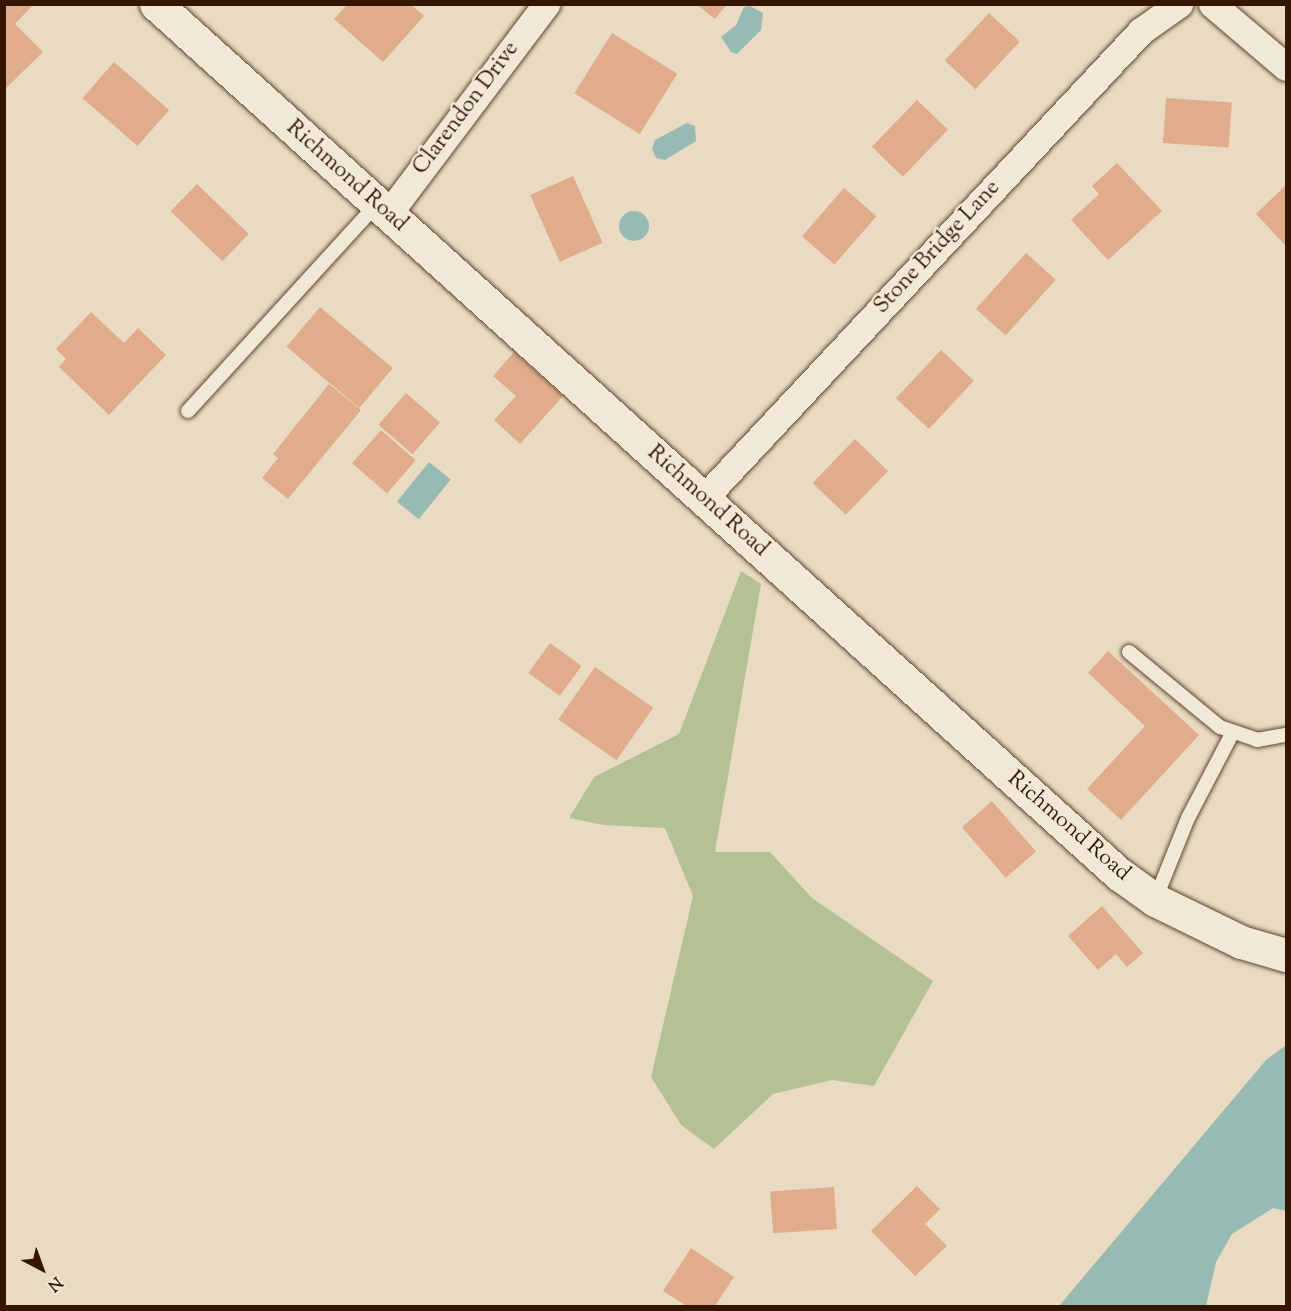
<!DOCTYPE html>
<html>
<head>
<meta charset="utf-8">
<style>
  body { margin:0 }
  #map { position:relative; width:1291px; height:1311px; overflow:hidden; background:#e9dbc1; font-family:"Sorts Mill Goudy",serif }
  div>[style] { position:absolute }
  .green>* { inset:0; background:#b4c194 }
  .water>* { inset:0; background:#97bbb2; transform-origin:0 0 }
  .round { border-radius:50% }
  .building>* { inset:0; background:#e0ac8b; transform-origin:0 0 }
  .roads { filter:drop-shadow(0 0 2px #614732) drop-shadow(0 0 2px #614732) }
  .lane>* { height:14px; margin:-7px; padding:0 7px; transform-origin:7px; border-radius:7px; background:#f1e8d7 }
  .street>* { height:27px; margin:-13.5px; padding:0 13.5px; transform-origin:13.5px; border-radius:13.5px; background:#f1e8d7 }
  .secondary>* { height:33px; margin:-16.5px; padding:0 16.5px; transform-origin:16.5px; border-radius:16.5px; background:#f1e8d7 }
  span { translate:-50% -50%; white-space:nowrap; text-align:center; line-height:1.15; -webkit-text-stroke:5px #f1e8d7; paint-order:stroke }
  .street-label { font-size:22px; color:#341602 }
  .frame { position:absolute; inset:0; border:6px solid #341602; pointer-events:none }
  .north { position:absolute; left:12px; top:1239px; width:60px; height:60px; -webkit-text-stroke:4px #f1e8d7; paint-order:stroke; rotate:139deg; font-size:16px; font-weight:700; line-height:24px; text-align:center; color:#341602 }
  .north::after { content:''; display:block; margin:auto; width:21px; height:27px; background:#341602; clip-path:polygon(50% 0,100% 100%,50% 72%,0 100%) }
</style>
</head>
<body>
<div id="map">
  <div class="green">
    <div style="clip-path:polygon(741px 571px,761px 584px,715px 852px,770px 852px,812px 898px,933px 981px,874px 1086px,832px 1080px,773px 1094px,714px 1149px,681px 1125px,651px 1077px,693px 896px,665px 828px,603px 825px,569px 818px,594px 777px,679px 734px)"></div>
  </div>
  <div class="water">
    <div style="clip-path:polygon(750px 6px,763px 13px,761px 30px,737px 54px,731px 52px,721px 37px,736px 25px,744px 7px)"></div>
    <div style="clip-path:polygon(687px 123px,695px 126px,696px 141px,665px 160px,656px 158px,652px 149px,655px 140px)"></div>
    <div class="round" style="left:619px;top:211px;width:30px;height:30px"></div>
    <div style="left:429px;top:462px;width:28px;height:51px;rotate:39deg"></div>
    <div style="clip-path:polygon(1286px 1045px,1286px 1211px,1273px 1208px,1232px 1234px,1216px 1262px,1206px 1306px,1059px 1306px,1266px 1060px)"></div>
  </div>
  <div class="building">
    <div style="clip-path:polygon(4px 4px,34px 4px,15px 24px,43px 52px,4px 90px)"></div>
    <div style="clip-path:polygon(391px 4px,410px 4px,424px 16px,383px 62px,334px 19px,347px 5px)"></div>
    <div style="clip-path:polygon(696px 4px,727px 4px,715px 19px)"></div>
    <div style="left:989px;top:13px;width:42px;height:65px;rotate:43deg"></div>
    <div style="left:612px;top:33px;width:77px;height:71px;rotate:32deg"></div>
    <div style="left:114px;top:62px;width:73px;height:48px;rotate:41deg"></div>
    <div style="left:1166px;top:98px;width:66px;height:45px;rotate:4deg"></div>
    <div style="left:917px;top:100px;width:43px;height:65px;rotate:44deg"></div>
    <div style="clip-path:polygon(1117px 163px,1162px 211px,1108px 260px,1071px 220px,1099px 194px,1092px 186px)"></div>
    <div style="left:573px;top:176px;width:73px;height:47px;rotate:66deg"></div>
    <div style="left:197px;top:184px;width:72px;height:38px;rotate:44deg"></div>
    <div style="clip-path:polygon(1286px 185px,1286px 246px,1256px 214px)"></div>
    <div style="left:844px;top:188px;width:43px;height:64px;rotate:41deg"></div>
    <div style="left:1026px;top:253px;width:40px;height:75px;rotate:42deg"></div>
    <div style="left:320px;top:307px;width:95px;height:52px;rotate:40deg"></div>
    <div style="clip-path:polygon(91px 312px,124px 343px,138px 328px,166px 355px,109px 415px,59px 367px,66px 359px,56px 349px)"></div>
    <div style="left:941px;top:350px;width:45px;height:66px;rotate:43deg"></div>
    <div style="clip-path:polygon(514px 352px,563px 396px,520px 444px,494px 420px,516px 396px,493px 376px)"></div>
    <div style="clip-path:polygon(329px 384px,361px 410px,288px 499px,262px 478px,278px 458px,273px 454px)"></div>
    <div style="left:406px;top:393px;width:45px;height:42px;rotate:41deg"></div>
    <div style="left:381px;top:430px;width:46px;height:44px;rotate:41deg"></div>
    <div style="left:855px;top:439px;width:46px;height:61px;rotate:44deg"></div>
    <div style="left:550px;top:643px;width:39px;height:37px;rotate:36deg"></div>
    <div style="clip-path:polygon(1108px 651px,1199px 735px,1121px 820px,1087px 789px,1145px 726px,1088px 673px)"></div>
    <div style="left:595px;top:667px;width:71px;height:64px;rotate:35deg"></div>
    <div style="left:992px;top:801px;width:67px;height:40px;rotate:49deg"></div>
    <div style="clip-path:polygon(1102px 906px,1143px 953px,1127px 967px,1116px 954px,1098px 970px,1068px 936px)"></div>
    <div style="clip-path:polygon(917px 1186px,940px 1209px,925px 1224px,947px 1246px,915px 1276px,871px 1231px)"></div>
    <div style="left:834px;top:1187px;width:42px;height:64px;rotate:86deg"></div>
    <div style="clip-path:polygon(691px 1248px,734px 1277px,715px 1306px,687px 1306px,663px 1291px)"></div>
  </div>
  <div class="roads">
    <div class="lane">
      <div style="left:188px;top:411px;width:280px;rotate:-47.6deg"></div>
      <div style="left:1129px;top:652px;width:118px;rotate:39.5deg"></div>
      <div style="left:1220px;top:727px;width:39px;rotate:19deg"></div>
      <div style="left:1257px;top:740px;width:29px;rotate:-10deg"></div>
      <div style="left:1155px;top:900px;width:88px;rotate:-68.1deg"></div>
      <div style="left:1188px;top:818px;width:97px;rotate:-62.4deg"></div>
    </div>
    <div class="street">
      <div style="left:1212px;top:4px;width:97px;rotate:40.4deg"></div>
      <div style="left:388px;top:214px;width:263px;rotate:-53deg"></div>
      <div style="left:703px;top:499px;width:641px;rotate:-46.9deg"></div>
      <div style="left:1141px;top:31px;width:47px;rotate:-35.4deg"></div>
    </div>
    <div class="secondary">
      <div style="left:156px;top:4px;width:1298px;rotate:42.1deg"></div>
      <div style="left:1119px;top:874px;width:44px;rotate:35.8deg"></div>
      <div style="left:1155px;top:900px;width:96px;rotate:26deg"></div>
      <div style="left:1241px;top:942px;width:47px;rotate:16.1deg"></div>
    </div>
  </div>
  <div class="street-label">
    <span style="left:467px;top:109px;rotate:-53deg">Clarendon Drive</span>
    <span style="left:346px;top:177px;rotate:42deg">Richmond Road</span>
    <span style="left:938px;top:248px;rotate:-47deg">Stone Bridge Lane</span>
    <span style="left:707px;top:502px;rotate:42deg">Richmond Road</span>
    <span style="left:1068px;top:827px;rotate:41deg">Richmond Road</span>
  </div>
  <div class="frame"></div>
  <div class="north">N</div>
</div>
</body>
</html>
